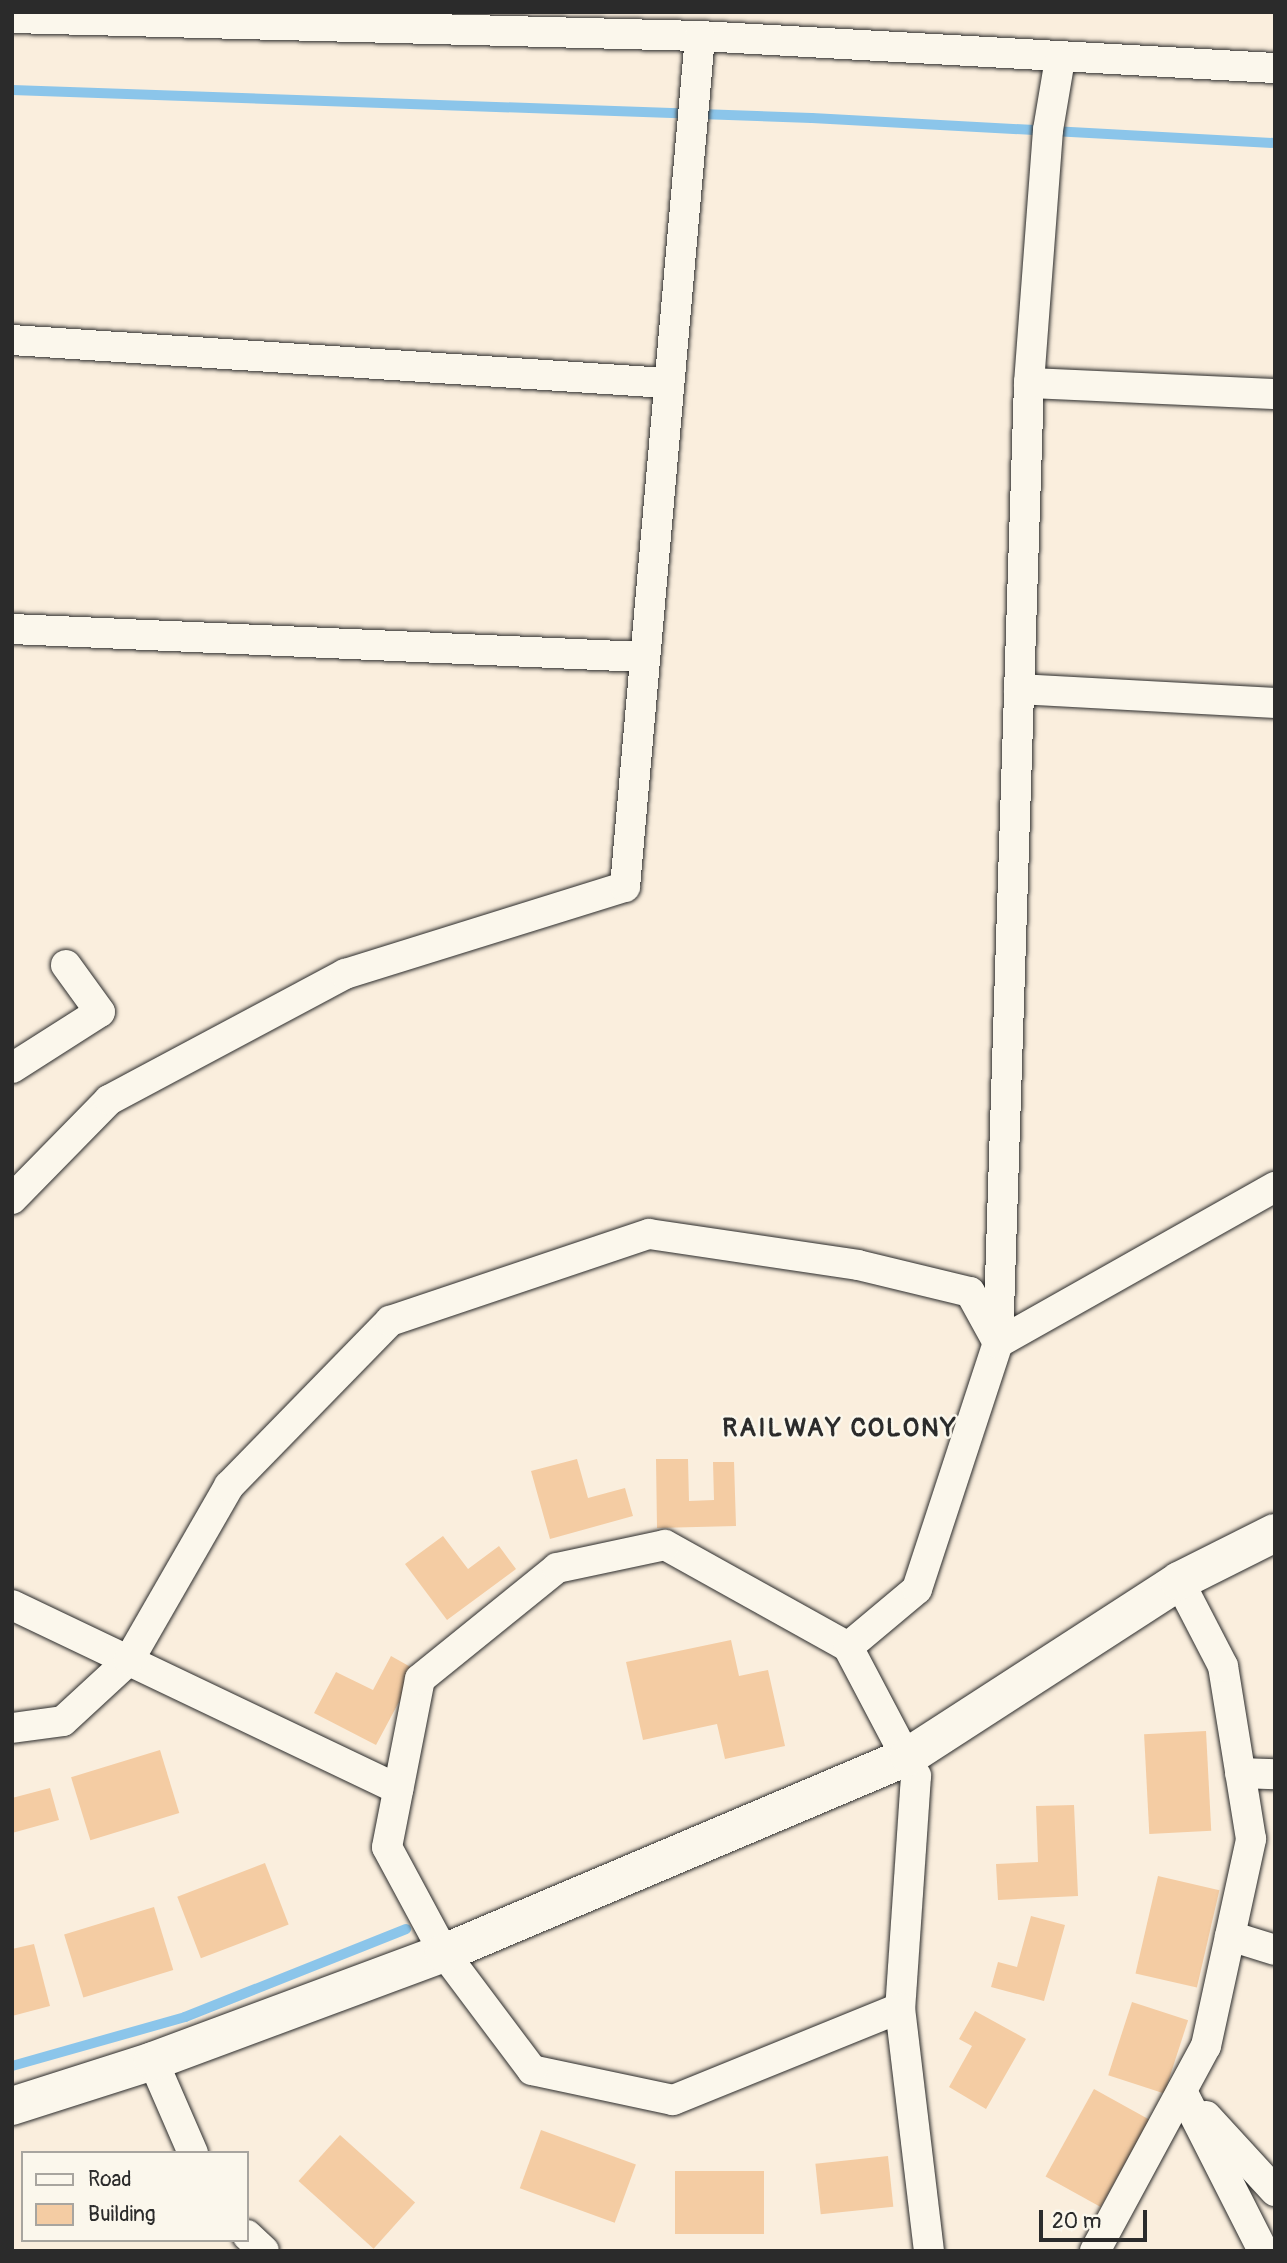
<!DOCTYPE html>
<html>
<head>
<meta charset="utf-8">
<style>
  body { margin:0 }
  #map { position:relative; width:1287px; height:2263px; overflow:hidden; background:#faeedd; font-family:Pangolin,sans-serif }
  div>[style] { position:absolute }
  .stream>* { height:10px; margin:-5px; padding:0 5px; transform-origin:5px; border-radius:5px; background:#8bc5ea }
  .building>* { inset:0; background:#f4cca3; transform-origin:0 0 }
  .roads { filter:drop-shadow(0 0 2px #2b2b2b) drop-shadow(0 0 2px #2b2b2b) }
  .street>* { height:30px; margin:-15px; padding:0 15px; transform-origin:15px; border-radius:15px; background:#fbf7ec }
  .secondary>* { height:38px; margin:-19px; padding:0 19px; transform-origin:19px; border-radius:19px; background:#fbf7ec }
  span { translate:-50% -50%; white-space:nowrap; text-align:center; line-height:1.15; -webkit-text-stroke:5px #fbf7ec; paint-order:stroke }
  .district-label { font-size:26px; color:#2b2b2b; font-weight:700; letter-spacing:2px }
  .frame { position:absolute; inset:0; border:14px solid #2b2b2b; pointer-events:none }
  .legend { position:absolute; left:21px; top:2151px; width:228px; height:91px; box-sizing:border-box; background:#fbf7ec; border:2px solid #a8a59f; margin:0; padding:9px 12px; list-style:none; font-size:21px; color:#2b2b2b }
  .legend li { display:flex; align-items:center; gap:14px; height:35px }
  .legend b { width:35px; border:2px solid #a8a59f }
  .scale { position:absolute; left:1039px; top:2210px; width:108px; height:32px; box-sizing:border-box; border:4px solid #2b2b2b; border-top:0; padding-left:9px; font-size:21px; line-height:24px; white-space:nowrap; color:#2b2b2b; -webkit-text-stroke:5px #fbf7ec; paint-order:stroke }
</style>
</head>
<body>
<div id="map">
  <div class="stream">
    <div style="left:12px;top:90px;width:800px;rotate:2deg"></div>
    <div style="left:812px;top:118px;width:464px;rotate:3.1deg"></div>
    <div style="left:12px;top:2066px;width:180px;rotate:-15.8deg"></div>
    <div style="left:185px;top:2017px;width:238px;rotate:-21.7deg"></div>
  </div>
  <div class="building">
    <div style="clip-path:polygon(577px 1459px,588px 1498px,625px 1488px,633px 1516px,550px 1539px,531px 1471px)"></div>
    <div style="clip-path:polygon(656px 1459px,688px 1459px,689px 1501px,714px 1500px,713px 1462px,734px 1462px,736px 1526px,657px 1528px)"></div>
    <div style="clip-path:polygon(443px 1536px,468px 1569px,499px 1546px,516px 1569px,447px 1620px,405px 1564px)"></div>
    <div style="clip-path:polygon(731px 1640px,739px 1676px,768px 1670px,785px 1746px,725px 1759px,717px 1724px,643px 1740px,626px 1662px)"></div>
    <div style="clip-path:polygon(391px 1656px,416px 1670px,376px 1745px,314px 1713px,336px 1672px,373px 1690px)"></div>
    <div style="left:1206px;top:1731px;width:100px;height:62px;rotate:87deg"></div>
    <div style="left:160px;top:1750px;width:66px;height:93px;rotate:73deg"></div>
    <div style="clip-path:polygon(50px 1788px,59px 1820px,12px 1833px,12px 1798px)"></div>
    <div style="clip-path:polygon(1074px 1805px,1078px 1896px,998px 1900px,996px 1864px,1038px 1862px,1036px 1806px)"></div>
    <div style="left:265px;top:1863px;width:66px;height:94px;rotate:69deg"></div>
    <div style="left:1158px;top:1876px;width:63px;height:100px;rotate:13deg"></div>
    <div style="left:154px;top:1907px;width:66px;height:94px;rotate:73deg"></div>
    <div style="clip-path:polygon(1031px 1916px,1065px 1925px,1044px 2001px,991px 1987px,998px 1962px,1017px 1967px)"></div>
    <div style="clip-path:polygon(34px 1944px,50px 2006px,12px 2016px,12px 1949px)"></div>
    <div style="left:1132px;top:2002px;width:59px;height:77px;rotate:18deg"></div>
    <div style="clip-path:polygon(975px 2011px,1026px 2039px,986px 2109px,949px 2087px,972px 2046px,959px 2039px)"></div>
    <div style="left:1094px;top:2089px;width:63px;height:100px;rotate:29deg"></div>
    <div style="left:541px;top:2130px;width:101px;height:62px;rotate:20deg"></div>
    <div style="left:340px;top:2135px;width:101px;height:62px;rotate:42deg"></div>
    <div style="left:888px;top:2156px;width:51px;height:73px;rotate:84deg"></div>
    <div style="left:675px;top:2171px;width:89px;height:63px"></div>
  </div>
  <div class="roads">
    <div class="street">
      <div style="left:12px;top:18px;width:688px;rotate:1.5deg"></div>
      <div style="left:700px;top:36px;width:576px;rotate:3.19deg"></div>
      <div style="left:12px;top:340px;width:656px;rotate:3.76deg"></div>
      <div style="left:1029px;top:383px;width:246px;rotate:2.6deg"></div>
      <div style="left:12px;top:629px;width:633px;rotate:2.54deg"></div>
      <div style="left:1019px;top:689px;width:256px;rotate:3.1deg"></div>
      <div style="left:12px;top:1068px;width:104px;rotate:-32.5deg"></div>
      <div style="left:100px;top:1012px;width:58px;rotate:-125.9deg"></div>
      <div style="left:12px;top:1199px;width:139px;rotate:-45.6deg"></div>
      <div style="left:109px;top:1100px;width:268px;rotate:-28.1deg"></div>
      <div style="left:345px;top:974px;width:293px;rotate:-17.3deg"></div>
      <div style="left:625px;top:887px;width:854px;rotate:-84.96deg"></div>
      <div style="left:665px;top:1545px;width:210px;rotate:29.1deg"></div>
      <div style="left:848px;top:1647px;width:146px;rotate:62.2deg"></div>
      <div style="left:916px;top:1776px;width:233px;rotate:93.9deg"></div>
      <div style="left:900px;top:2008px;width:245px;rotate:157.9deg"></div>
      <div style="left:673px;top:2100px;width:144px;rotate:-168deg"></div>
      <div style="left:532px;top:2070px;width:146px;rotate:-126.9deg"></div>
      <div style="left:444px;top:1953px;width:120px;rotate:-118.3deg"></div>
      <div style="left:387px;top:1847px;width:171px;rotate:-78.9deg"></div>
      <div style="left:420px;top:1679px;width:176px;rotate:-39deg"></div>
      <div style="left:557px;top:1568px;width:110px;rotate:-12deg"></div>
      <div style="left:12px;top:1605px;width:428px;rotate:25.5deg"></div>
      <div style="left:848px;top:1647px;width:90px;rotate:-40deg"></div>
      <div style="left:917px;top:1589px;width:259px;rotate:-71.8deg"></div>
      <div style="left:998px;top:1343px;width:961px;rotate:-88.15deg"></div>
      <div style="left:1029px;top:383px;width:254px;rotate:-85.7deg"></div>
      <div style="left:1048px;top:130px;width:72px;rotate:-80.4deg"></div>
      <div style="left:12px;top:1728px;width:51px;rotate:-7.8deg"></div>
      <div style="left:63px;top:1721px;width:90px;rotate:-42.7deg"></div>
      <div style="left:129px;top:1660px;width:201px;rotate:-60.1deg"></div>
      <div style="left:229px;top:1486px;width:231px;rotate:-45.7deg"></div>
      <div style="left:390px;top:1321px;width:273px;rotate:-18.6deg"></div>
      <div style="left:649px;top:1234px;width:211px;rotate:8.4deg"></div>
      <div style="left:858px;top:1265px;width:115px;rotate:13.6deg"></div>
      <div style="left:970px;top:1292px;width:58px;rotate:61.2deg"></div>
      <div style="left:998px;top:1343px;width:318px;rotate:-29.4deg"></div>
      <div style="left:1240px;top:1773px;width:35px;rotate:2deg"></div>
      <div style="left:1230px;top:1936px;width:47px;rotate:17.3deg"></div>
      <div style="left:900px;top:2008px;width:245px;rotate:83.2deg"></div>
      <div style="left:153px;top:2061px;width:100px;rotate:66.5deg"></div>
      <div style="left:1182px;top:2091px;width:179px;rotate:63.1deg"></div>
      <div style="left:1206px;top:2116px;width:102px;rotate:47.4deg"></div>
      <div style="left:247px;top:2235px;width:23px;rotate:43deg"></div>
      <div style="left:1095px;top:2251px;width:233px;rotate:-61.6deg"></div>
      <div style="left:1206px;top:2046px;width:212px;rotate:-77.7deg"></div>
      <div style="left:1251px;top:1839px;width:175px;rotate:-99.2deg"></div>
      <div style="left:1223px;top:1666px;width:96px;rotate:-117.4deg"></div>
    </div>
    <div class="secondary">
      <div style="left:12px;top:2106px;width:148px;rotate:-17.7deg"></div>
      <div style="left:153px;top:2061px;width:310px;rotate:-20.4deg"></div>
      <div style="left:444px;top:1953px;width:505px;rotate:-22.96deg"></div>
      <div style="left:909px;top:1756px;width:322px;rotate:-32.9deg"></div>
      <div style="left:1179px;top:1581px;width:107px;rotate:-26.6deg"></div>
    </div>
  </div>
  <div class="district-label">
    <span style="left:840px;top:1429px">RAILWAY COLONY</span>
  </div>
  <div class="frame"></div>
  <ul class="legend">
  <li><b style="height:9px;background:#fbf7ec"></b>Road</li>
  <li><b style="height:19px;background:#f4cca3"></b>Building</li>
  </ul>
  <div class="scale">20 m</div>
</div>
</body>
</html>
